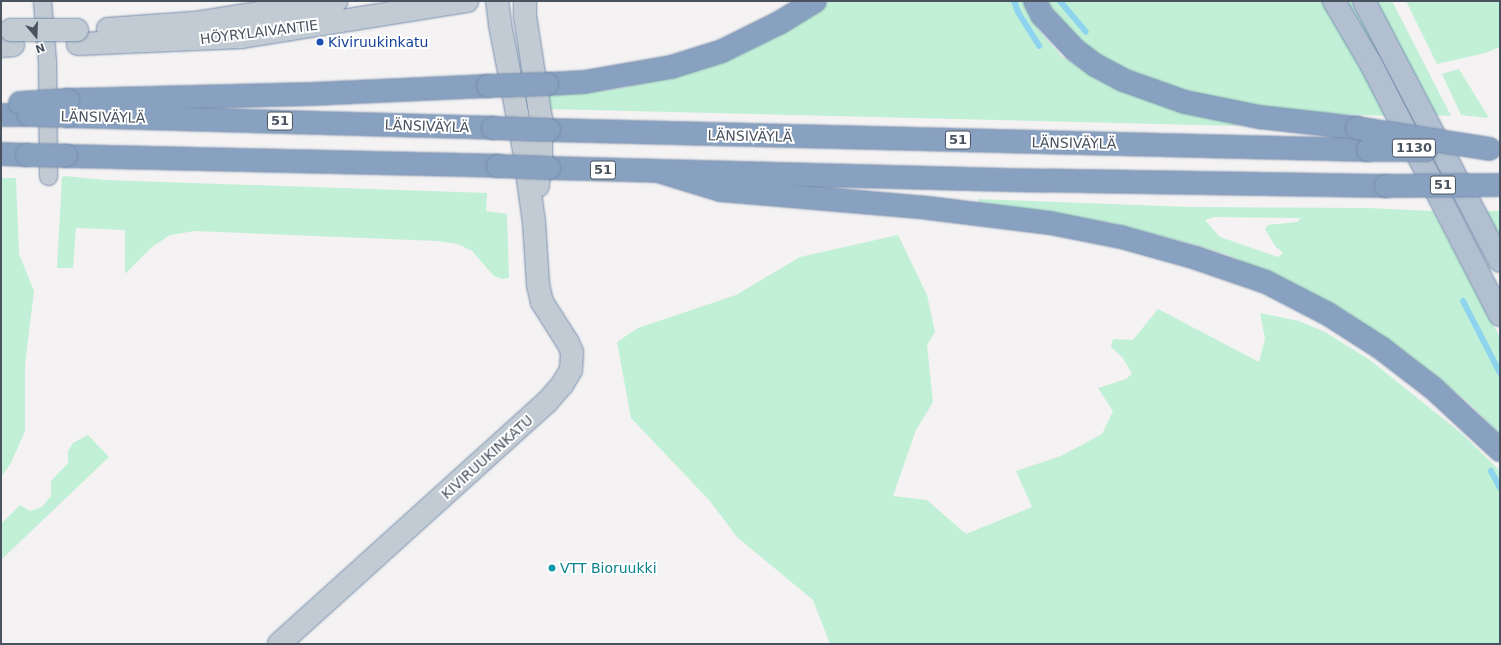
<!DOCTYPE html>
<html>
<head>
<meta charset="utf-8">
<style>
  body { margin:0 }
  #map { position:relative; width:1501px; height:645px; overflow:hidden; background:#f4f2f2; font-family:"DejaVu Sans",sans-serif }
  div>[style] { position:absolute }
  .green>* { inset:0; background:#c1f0d6 }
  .stream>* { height:6px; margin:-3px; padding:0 3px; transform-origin:3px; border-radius:3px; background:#8ed4ee }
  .roads { filter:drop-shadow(0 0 1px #758cac) drop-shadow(0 0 1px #758cac) }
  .pedestrian>* { height:17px; margin:-8.5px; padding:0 8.5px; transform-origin:8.5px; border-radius:8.5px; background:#c2cbd3 }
  .tertiary>* { height:22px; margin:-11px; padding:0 11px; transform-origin:11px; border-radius:11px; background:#c2cbd3 }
  .primary>* { height:22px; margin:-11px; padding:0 11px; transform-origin:11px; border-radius:11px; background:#b1bfd0 }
  .motorway>* { height:22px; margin:-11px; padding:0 11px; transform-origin:11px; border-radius:11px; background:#89a1c0 }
  .bridges { filter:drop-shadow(0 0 1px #758cac) drop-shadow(0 0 1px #758cac) }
  .tertiary-bridge>* { height:22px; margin:-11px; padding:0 11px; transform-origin:11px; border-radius:11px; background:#c2cbd3 }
  .motorway-bridge>* { height:22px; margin:-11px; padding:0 11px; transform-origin:11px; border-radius:11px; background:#89a1c0 }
  .dots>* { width:11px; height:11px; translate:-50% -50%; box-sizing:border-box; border:2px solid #fff; border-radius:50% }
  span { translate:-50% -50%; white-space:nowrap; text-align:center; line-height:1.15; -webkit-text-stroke:4px #fff; paint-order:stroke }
  .shield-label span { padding:1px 3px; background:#fff; border:1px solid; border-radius:3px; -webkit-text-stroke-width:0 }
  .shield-label { font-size:13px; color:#495360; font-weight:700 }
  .street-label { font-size:14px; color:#495360 }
  .transit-label { font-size:14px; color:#164399 }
  .left { translate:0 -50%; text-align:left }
  .culture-label { font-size:14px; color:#0d838f }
  .frame { position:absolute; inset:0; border:2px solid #495360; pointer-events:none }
  .north { position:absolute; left:16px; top:16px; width:40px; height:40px; -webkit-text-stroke:3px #fff; paint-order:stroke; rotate:161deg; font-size:11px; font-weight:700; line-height:16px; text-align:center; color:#495360 }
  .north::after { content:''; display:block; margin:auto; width:14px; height:18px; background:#495360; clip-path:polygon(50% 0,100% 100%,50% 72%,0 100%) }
</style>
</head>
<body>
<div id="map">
  <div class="green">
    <div style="clip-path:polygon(829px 1px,1023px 1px,1038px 29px,1062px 57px,1123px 91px,1240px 126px,548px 109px,548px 95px,585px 93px,623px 88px,661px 79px,821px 7px)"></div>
    <div style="clip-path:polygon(1048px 1px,1324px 1px,1389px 116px,1292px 112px,1184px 92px,1111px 63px,1085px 45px,1061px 22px)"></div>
    <div style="clip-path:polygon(1344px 1px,1355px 1px,1382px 49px,1372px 54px)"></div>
    <div style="clip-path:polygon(1374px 1px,1392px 1px,1451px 116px,1434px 115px)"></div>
    <div style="clip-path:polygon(1406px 1px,1500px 1px,1500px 47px,1485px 53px,1437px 64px)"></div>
    <div style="clip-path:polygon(1459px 69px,1478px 100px,1489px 118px,1461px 115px,1442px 74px)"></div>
    <div style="clip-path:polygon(65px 176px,105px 180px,487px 193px,486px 211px,507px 214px,509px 278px,502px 279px,494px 276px,472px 251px,458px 244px,437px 241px,195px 231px,170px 235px,152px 247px,125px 274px,125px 230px,76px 228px,73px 268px,57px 268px,62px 177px)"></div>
    <div style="clip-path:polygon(1px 178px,16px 178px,19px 254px,34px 291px,25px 365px,25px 431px,11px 463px,1px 477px)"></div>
    <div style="clip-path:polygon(evenodd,978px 199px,1191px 207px,1367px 208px,1433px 211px,1500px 337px,1500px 434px,1470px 404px,1412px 357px,1344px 311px,1293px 285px,1228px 255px,1199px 246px,1113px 223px,978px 202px,978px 199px,1214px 217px,1301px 218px,1297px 222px,1268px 225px,1265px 229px,1275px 246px,1283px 253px,1278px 257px,1220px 237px,1205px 220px,1214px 217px)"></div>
    <div style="clip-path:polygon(1485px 211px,1500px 211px,1500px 246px)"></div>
    <div style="clip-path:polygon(898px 235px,927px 295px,935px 332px,927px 345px,933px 402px,916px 430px,893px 496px,927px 500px,966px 534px,1032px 507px,1016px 471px,1061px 456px,1102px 434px,1113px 411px,1098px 388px,1126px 379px,1132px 374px,1123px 358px,1111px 347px,1113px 339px,1133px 340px,1158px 309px,1259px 362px,1265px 339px,1260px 313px,1299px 321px,1325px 332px,1370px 360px,1461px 433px,1500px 471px,1500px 644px,830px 644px,813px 600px,737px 537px,709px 500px,631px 418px,617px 342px,638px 328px,736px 295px,800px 257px)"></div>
    <div style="clip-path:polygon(88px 435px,109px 457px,2px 559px,1px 564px,1px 524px,20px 505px,30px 511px,42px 507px,51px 496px,51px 481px,68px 463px,68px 451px,73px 443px)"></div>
  </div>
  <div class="stream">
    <div style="left:1014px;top:1px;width:12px;rotate:70deg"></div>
    <div style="left:1018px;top:12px;width:40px;rotate:58deg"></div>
    <div style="left:1060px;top:1px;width:40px;rotate:50deg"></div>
    <div style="left:1463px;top:301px;width:81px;rotate:62.8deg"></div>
    <div style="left:1491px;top:471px;width:19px;rotate:62deg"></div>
  </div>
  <div class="roads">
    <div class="pedestrian">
      <div style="left:42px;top:1px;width:59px;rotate:85.2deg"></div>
      <div style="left:47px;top:60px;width:116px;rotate:89.5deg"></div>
    </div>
    <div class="tertiary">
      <div style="left:525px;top:1px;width:15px;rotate:90deg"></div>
      <div style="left:525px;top:16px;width:104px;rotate:81.2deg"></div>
      <div style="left:541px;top:119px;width:36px;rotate:90deg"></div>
      <div style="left:541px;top:155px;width:31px;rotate:96deg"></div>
      <div style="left:108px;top:29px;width:86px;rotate:-4deg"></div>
      <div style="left:194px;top:23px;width:144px;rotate:-8.8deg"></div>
      <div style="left:78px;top:44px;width:164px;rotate:-2.4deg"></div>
      <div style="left:242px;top:37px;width:228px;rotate:-9.1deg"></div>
      <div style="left:1px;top:46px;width:12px;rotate:-5deg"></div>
      <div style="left:279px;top:644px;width:361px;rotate:-42.1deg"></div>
      <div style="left:547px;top:402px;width:23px;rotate:-49deg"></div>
      <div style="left:562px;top:385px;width:17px;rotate:-59deg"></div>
      <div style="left:571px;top:370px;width:18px;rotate:-87deg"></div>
      <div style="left:572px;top:352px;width:10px;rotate:-114deg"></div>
      <div style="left:568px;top:343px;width:49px;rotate:-122.4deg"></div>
      <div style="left:542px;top:302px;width:18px;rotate:-103deg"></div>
      <div style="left:538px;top:284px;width:62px;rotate:-93.7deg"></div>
      <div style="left:534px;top:222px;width:79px;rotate:-98deg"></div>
      <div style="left:523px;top:144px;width:122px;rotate:-100.9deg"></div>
      <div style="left:500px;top:24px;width:23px;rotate:-97deg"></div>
    </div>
    <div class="primary">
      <div style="left:1334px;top:1px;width:73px;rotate:59.6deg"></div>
      <div style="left:1371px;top:64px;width:282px;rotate:62.8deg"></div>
      <div style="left:1364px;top:1px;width:293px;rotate:62.4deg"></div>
    </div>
    <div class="motorway">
      <div style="left:1035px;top:1px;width:16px;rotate:63deg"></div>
      <div style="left:1042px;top:15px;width:48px;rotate:46.7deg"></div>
      <div style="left:1075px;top:50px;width:25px;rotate:37deg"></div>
      <div style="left:1095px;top:65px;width:32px;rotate:28deg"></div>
      <div style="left:1123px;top:80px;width:66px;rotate:19.5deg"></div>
      <div style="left:1185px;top:102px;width:76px;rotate:11.5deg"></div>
      <div style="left:1259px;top:117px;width:99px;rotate:6.4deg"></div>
      <div style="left:547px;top:84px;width:37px;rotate:-3deg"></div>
      <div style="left:584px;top:82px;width:88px;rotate:-9.8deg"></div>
      <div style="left:671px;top:67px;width:53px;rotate:-17.4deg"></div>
      <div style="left:722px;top:51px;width:64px;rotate:-26.2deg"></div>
      <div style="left:779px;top:23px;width:42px;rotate:-31.4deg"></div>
      <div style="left:68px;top:100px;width:244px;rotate:-1.4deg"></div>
      <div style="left:312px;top:94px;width:176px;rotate:-2.6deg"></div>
      <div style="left:1px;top:115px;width:21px"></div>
      <div style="left:68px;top:116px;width:425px;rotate:1.6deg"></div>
      <div style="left:549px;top:130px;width:819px;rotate:1.4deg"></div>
      <div style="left:1px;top:154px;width:26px;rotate:2deg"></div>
      <div style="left:66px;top:156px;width:432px;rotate:1.3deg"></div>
      <div style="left:549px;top:168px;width:459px;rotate:1.5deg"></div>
      <div style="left:1008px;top:180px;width:378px;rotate:0.9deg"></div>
      <div style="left:658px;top:171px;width:65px;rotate:17deg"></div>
      <div style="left:720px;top:190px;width:209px;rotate:4.9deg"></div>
      <div style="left:928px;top:208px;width:123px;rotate:7deg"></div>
      <div style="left:1050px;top:223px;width:72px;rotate:11.2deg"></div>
      <div style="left:1121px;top:237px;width:78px;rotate:15.6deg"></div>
      <div style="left:1196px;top:258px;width:74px;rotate:18.9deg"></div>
      <div style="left:1266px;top:282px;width:70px;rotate:27.3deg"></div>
      <div style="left:1328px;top:314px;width:63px;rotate:32.7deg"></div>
      <div style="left:1381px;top:348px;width:66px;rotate:37.6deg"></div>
      <div style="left:1433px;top:388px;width:91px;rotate:42.8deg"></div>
    </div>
  </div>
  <div class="bridges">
    <div class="tertiary-bridge">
      <div style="left:11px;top:30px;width:66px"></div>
    </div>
    <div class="motorway-bridge">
      <div style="left:488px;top:86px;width:59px;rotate:-1.9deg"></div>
      <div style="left:20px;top:103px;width:48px;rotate:-3.6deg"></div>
      <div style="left:29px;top:115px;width:39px;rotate:1deg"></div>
      <div style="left:493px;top:128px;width:56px;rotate:2deg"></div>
      <div style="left:1357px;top:128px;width:134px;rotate:9deg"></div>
      <div style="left:1368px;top:150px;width:58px"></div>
      <div style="left:27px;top:155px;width:39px;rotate:1deg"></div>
      <div style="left:498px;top:166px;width:51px;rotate:2.2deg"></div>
      <div style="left:1386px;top:186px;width:114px;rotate:-0.5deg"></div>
    </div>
  </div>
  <div class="dots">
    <div style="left:320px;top:42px;background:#1a4fb4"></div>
    <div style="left:552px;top:568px;background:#0f9aa8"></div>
  </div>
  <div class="shield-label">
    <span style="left:280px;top:121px">51</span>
    <span style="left:958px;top:140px">51</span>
    <span style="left:1414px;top:148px">1130</span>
    <span style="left:603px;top:170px">51</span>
    <span style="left:1443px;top:185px">51</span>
  </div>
  <div class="street-label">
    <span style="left:259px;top:32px;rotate:-7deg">HÖYRYLAIVANTIE</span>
    <span style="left:103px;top:117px;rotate:1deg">LÄNSIVÄYLÄ</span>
    <span style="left:427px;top:126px;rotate:2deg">LÄNSIVÄYLÄ</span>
    <span style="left:750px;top:136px;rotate:1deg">LÄNSIVÄYLÄ</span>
    <span style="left:1074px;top:143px;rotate:1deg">LÄNSIVÄYLÄ</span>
    <span style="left:487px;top:457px;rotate:-42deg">KIVIRUUKINKATU</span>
  </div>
  <div class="transit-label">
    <span class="left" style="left:328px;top:42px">Kiviruukinkatu</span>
  </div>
  <div class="culture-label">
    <span class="left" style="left:560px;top:568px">VTT Bioruukki</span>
  </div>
  <div class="frame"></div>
  <div class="north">N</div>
</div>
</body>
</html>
